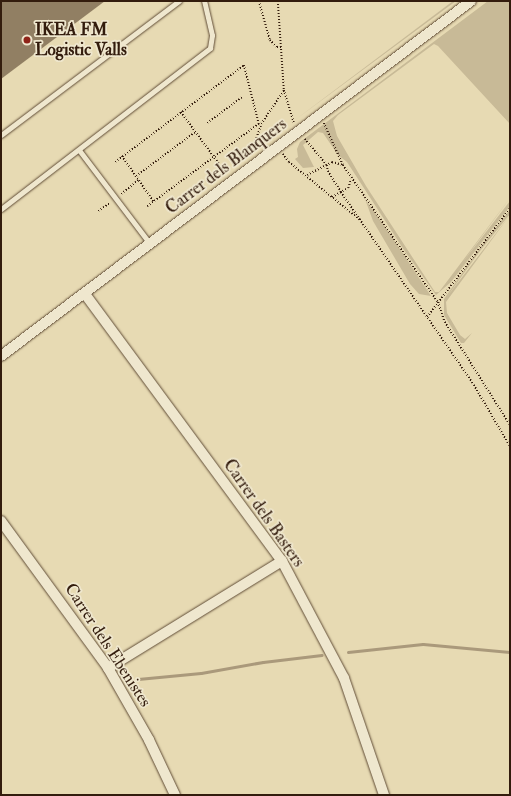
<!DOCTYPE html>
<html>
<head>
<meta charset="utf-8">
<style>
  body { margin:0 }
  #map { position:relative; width:511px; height:796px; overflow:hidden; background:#e7dab3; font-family:"IM FELL Double Pica",serif }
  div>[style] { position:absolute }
  .green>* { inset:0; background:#c8ba97 }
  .stream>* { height:3px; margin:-1.5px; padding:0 1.5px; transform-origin:1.5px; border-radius:1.5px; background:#aa997b }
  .building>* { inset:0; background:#917f63 }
  .path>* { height:1.5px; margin-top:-0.75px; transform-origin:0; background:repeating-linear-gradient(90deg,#331c0d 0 1px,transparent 0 3px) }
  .roads { filter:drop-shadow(0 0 1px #604c36) drop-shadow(0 0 1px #604c36) }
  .service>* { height:5px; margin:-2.5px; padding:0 2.5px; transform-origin:2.5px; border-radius:2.5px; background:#efe7ce }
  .minor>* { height:10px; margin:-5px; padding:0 5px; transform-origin:5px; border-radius:5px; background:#efe7ce }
  .dots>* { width:11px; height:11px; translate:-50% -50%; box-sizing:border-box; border:2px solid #efe7ce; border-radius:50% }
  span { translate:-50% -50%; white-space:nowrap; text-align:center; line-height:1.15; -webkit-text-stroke:3.5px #efe7ce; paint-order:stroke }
  .poi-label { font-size:17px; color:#331c0d; font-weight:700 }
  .left { translate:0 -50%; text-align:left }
  .street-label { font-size:17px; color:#331c0d }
  .frame { position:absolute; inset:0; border:2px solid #331c0d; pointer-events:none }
</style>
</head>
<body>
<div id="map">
  <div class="green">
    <div style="clip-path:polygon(453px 1px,456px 1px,295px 120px)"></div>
    <div style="clip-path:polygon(488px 1px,510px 1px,510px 124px,438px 46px,434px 44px,338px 115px,333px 121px,337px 136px,366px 186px,435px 292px,439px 292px,510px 198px,462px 263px,510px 201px,510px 206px,451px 282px,436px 295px,404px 250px,347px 162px,338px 155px,323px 133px,318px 132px,303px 145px,314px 167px,303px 168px,295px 159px,298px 157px,297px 149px,300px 142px)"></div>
    <div style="clip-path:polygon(365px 199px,388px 231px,431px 296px,419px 294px,410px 284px,373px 221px)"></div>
    <div style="clip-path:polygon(510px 210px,510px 214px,480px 251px,446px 298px,510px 215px,446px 302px,447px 313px,460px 335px,465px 339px,472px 333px,464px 343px,461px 343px,444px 315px,444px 299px,482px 245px)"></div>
  </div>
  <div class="stream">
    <div style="left:348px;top:652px;width:75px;rotate:-6.1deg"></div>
    <div style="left:423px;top:644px;width:87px;rotate:5.3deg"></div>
    <div style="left:138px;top:679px;width:63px;rotate:-5.4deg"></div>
    <div style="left:201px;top:673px;width:63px;rotate:-10.1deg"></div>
    <div style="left:263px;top:662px;width:59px;rotate:-6.8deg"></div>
  </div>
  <div class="building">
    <div style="clip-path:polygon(1px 1px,105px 1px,1px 79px)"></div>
  </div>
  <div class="path">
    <div style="left:259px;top:1px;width:41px;rotate:74.2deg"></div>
    <div style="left:270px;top:40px;width:10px;rotate:45deg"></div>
    <div style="left:277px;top:47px;width:6px"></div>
    <div style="left:278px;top:1px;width:89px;rotate:86.1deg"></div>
    <div style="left:284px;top:90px;width:34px;rotate:73deg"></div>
    <div style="left:181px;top:112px;width:66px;rotate:53.7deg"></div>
    <div style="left:207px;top:123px;width:44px;rotate:-36.6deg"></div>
    <div style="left:324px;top:123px;width:46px;rotate:65.7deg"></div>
    <div style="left:305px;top:139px;width:34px;rotate:50deg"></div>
    <div style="left:283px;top:154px;width:10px;rotate:53deg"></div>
    <div style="left:289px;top:162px;width:92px;rotate:39.2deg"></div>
    <div style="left:250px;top:155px;width:33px;rotate:-70deg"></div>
    <div style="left:261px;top:124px;width:41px;rotate:-55.9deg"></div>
    <div style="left:122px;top:156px;width:56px;rotate:55.2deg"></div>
    <div style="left:115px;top:162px;width:161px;rotate:-36.9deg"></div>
    <div style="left:244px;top:65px;width:61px;rotate:75.7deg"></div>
    <div style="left:259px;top:124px;width:139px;rotate:143.5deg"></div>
    <div style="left:327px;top:165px;width:6px;rotate:81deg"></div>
    <div style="left:328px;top:171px;width:25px;rotate:58deg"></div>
    <div style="left:341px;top:192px;width:234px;rotate:55.4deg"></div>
    <div style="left:474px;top:385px;width:71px;rotate:59.5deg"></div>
    <div style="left:307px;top:175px;width:28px;rotate:-27deg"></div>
    <div style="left:332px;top:162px;width:11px;rotate:15deg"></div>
    <div style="left:343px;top:165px;width:167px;rotate:55.3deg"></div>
    <div style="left:438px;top:302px;width:21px;rotate:71deg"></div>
    <div style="left:445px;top:322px;width:122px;rotate:57.7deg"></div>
    <div style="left:136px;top:176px;width:74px;rotate:-36.7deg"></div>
    <div style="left:121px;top:194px;width:22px;rotate:-39deg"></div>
    <div style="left:332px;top:197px;width:18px;rotate:-29deg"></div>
    <div style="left:348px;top:188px;width:9px;rotate:-72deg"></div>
    <div style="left:98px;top:211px;width:14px;rotate:-34deg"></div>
    <div style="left:427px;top:317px;width:137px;rotate:-52.7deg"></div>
  </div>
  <div class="roads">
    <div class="service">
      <div style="left:1px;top:135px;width:223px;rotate:-37deg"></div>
      <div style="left:79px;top:150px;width:118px;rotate:52.9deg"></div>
      <div style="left:1px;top:209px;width:264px;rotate:-37.6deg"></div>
      <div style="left:210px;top:48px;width:13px;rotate:-81deg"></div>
      <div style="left:212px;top:35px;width:35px;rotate:-103deg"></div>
    </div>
    <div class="minor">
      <div style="left:85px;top:294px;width:332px;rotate:53.6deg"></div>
      <div style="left:282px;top:561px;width:132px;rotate:62.1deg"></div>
      <div style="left:344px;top:678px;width:124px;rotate:71.1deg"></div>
      <div style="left:1px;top:356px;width:589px;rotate:-37.06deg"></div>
      <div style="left:1px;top:521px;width:182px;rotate:53.9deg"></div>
      <div style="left:108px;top:668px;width:83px;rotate:60.3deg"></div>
      <div style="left:149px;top:740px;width:61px;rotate:64.7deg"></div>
      <div style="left:108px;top:668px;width:204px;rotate:-31.6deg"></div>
    </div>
  </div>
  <div class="dots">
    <div style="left:27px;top:40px;background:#8f2418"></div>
  </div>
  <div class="poi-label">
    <span class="left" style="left:35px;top:40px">IKEA FM<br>Logistic Valls</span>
  </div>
  <div class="street-label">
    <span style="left:226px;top:166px;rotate:-37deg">Carrer dels Blanquers</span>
    <span style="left:264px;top:513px;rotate:55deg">Carrer dels Basters</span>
    <span style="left:108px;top:645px;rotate:57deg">Carrer dels Ebenistes</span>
  </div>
  <div class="frame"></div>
</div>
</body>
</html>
